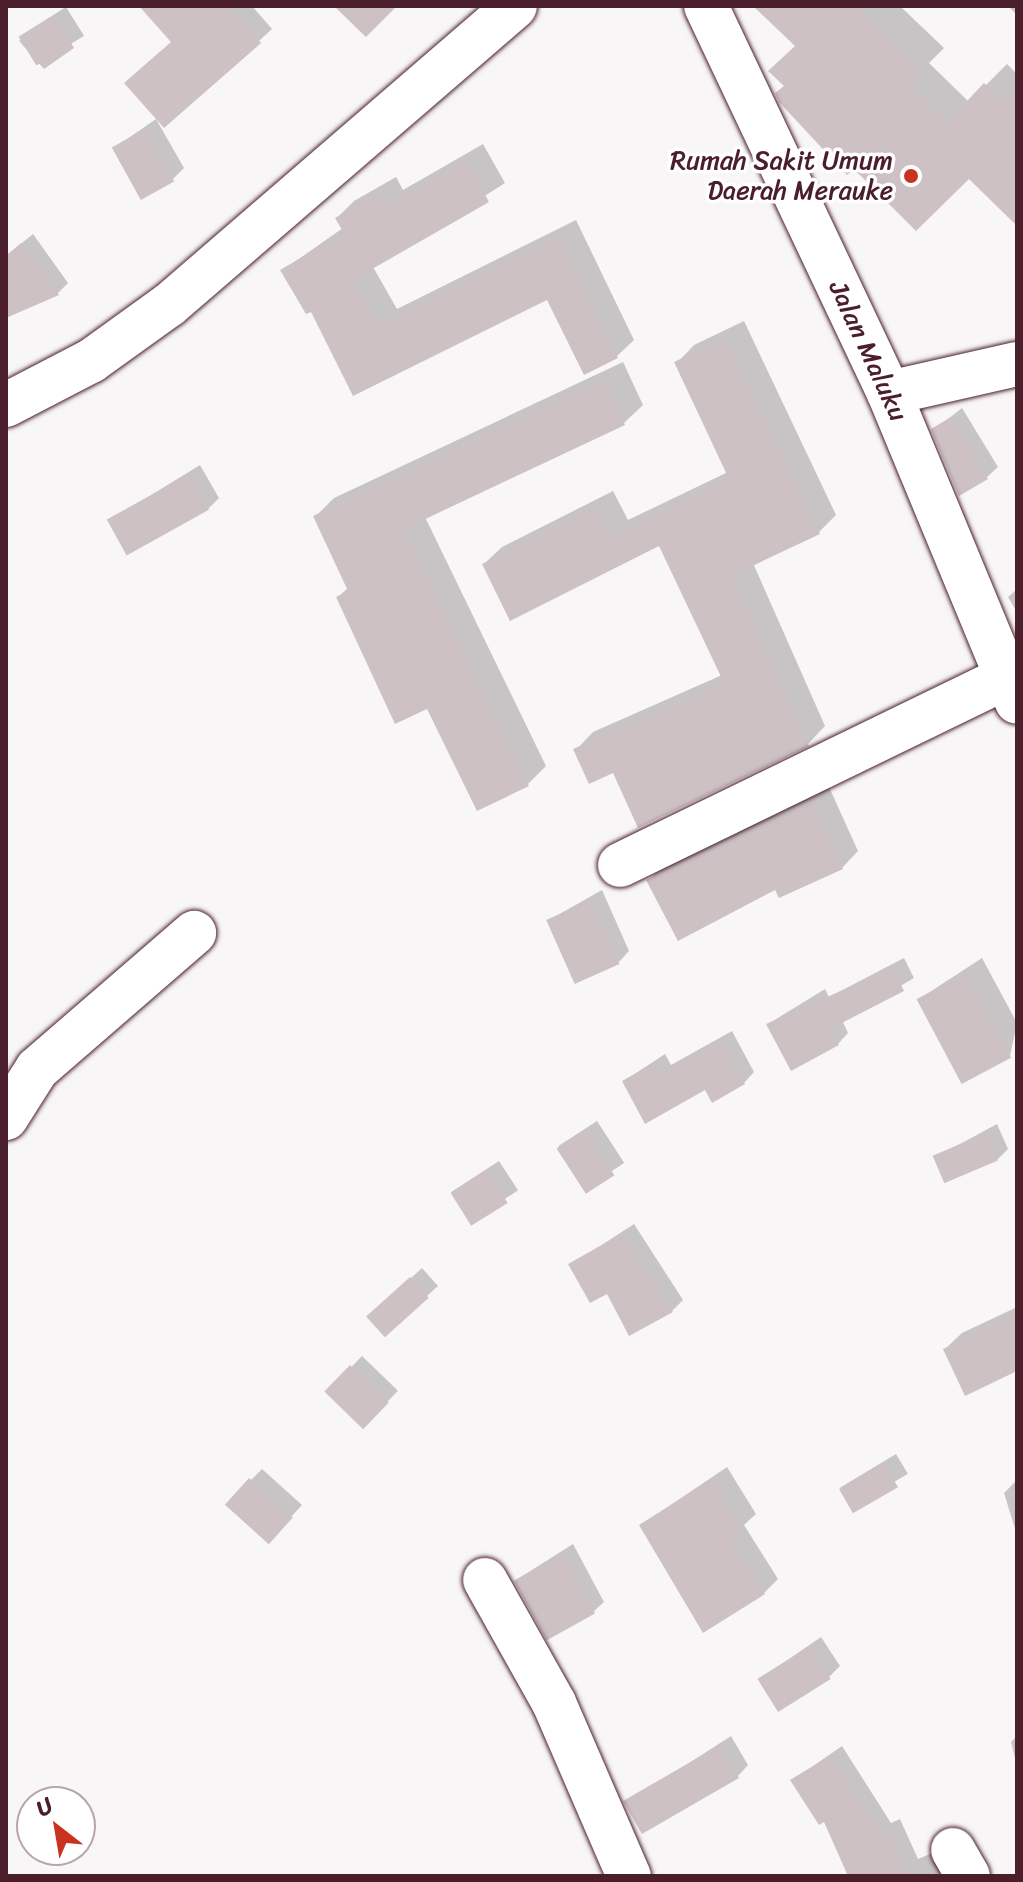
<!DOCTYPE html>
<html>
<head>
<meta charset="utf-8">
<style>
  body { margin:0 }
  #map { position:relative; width:1023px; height:1882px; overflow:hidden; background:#f8f6f7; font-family:Sriracha,sans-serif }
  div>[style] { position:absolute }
  .shadow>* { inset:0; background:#0003; transform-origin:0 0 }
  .building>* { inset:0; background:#cdc1c4; transform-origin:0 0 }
  .roads { filter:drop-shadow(0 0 2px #4a1f2b) drop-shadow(0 0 2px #4a1f2b) }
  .minor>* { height:44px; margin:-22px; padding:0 22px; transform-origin:22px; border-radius:22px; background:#fff }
  .dots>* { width:22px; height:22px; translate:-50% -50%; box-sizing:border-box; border:4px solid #fff; border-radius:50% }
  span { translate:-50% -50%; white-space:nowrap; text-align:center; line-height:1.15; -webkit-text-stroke:7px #fff; paint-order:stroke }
  .poi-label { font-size:26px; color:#4a1f2b }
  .right { translate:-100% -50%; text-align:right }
  .street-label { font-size:26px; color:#4a1f2b }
  .frame { position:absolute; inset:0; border:8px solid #4a1f2b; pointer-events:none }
  .north { position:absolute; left:16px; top:1786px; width:80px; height:80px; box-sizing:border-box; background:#fff; border:2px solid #b7a5aa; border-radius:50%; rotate:329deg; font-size:22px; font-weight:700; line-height:32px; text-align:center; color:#4a1f2b }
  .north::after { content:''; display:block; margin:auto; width:28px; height:36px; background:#c8321e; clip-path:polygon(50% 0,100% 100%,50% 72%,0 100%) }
</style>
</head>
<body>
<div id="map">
  <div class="shadow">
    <div style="clip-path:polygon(142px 6px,252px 6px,272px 29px,259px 41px,173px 41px)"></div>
    <div style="clip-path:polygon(765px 6px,900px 6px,944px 48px,929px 63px,969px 102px,1007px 64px,1017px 74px,1017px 223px,969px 176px,786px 85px,797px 46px)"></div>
    <div style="clip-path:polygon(1008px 6px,1017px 6px,1017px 15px)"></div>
    <div style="left:66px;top:7px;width:34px;height:56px;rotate:58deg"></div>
    <div style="clip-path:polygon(156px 119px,184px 168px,173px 179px,114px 148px)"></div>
    <div style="clip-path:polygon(483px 144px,505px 183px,373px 267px,397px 309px,576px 220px,634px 340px,616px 357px,548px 297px,354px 393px,312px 309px,283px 270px,343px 228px,337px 218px,354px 201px,396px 177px,403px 190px)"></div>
    <div style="clip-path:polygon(33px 234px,68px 283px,57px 294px,6px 301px,6px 256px)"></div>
    <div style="clip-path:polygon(744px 321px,836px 515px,819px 532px,753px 563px,825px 726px,808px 744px,614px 771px,576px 750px,593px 732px,722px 675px,660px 543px,484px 564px,502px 547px,613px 491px,628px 520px,728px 472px,677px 363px,694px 345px)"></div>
    <div style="clip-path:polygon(623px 362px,643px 405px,624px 423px,425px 517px,546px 766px,528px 784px,338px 597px,349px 587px,316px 516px,334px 498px)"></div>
    <div style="clip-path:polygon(962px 408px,998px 467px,987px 477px,934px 430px)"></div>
    <div style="clip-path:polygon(200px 465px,219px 498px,208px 509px,109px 521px)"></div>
    <div style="clip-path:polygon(1017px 589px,1017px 612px,1008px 597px)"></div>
    <div style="clip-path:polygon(829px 787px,858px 851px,842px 868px,776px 887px,648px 881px,664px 865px)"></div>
    <div style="clip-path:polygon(602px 890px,629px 951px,619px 962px,549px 920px)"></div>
    <div style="clip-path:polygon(904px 958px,914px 978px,842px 1020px,848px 1033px,838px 1044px,768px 1024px,825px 989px,829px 997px)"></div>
    <div style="clip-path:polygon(982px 958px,1017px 1023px,1010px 1056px,919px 999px)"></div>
    <div style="clip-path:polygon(732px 1031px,754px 1072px,744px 1083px,624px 1081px,665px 1054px,671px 1065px)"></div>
    <div style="left:597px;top:1121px;width:50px;height:46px;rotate:57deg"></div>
    <div style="clip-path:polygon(997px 1124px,1008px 1149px,997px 1160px,936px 1157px)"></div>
    <div style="left:499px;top:1161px;width:35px;height:56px;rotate:57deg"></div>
    <div style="clip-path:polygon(634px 1224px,683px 1300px,672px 1311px,607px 1291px,571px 1265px)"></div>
    <div style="clip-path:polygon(422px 1268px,438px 1286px,427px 1296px,380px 1306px)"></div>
    <div style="clip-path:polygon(1017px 1307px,1017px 1369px,945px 1349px,962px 1333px)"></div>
    <div style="left:362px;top:1356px;width:50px;height:50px;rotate:44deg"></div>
    <div style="left:896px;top:1454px;width:23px;height:65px;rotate:59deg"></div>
    <div style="clip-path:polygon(727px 1467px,756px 1514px,744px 1525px,778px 1579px,764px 1593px,641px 1525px)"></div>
    <div style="clip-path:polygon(262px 1469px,302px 1505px,279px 1530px,251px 1480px)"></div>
    <div style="clip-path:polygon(1017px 1480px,1017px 1535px,1004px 1493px)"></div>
    <div style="clip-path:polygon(573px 1544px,604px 1602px,593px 1612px,516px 1580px)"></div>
    <div style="clip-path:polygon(821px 1637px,840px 1666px,829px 1677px,760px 1679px)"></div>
    <div style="clip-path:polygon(731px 1736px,748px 1765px,738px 1776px,627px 1803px)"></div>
    <div style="clip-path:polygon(1017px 1736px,1017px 1766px,1011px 1742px)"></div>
    <div style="clip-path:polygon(842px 1746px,891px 1823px,900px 1819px,918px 1859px,937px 1851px,948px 1876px,848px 1876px,825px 1819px,793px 1780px)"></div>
    <div style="clip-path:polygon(56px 1791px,72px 1802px,45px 1802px)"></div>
    <div style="clip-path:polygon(80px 1807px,94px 1817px,80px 1838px)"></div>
    <div style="clip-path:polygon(32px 1821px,32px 1849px,19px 1840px)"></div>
    <div style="clip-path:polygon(34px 1850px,72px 1850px,58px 1866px)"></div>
  </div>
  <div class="building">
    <div style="clip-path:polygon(139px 6px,228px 6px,261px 43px,164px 128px,124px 83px,171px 42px)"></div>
    <div style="clip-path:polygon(334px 6px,397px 6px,366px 37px)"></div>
    <div style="clip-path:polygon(753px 6px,856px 6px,924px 71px,909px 85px,947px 122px,984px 83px,1004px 102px,1017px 89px,1017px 226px,969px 179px,916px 231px,854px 169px,847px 175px,779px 102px,775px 93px,784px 86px,768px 71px,795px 46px)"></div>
    <div style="clip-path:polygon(55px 16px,74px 48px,44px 69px,19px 41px)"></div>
    <div style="left:145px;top:129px;width:60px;height:38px;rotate:61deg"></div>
    <div style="clip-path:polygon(466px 160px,489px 202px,353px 280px,379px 325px,559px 236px,618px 358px,584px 375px,547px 300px,353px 396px,311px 312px,306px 314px,280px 270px,344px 233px,335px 218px,378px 193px,386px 206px)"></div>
    <div style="clip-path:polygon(21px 243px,59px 295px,6px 318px,6px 256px)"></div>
    <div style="clip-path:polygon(726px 337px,820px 534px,733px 575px,809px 746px,638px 828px,613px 773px,589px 784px,573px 749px,724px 683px,659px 546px,510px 621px,482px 564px,595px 507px,610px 537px,729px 479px,674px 362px)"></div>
    <div style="clip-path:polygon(604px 379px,625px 425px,404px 529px,529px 786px,477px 811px,427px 709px,395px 724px,336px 597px,348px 591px,313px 516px)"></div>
    <div style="clip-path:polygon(951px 417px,988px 479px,959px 496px,931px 429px)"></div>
    <div style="left:189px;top:474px;width:41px;height:94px;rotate:61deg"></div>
    <div style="clip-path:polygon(813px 802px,843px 869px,779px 898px,775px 890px,678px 941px,646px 880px)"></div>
    <div style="left:591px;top:900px;width:70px;height:49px;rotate:66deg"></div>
    <div style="clip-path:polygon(893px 968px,904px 991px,830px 1029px,839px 1045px,791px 1071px,766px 1024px)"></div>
    <div style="left:966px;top:973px;width:96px;height:56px;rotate:62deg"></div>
    <div style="clip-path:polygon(721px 1041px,745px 1084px,712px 1103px,705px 1090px,645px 1124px,622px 1081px,654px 1063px,660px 1074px)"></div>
    <div style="left:585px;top:1130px;width:54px;height:34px;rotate:57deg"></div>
    <div style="left:986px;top:1133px;width:30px;height:58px;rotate:67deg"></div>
    <div style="left:487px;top:1170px;width:39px;height:43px;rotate:58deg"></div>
    <div style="clip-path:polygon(623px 1233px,673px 1312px,629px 1336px,607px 1294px,590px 1303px,568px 1264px)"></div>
    <div style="left:410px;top:1277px;width:28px;height:59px;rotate:48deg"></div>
    <div style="clip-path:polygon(1017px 1314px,1017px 1371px,965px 1396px,943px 1349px)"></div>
    <div style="left:350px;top:1365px;width:54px;height:37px;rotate:44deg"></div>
    <div style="left:884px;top:1463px;width:28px;height:52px;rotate:60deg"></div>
    <div style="left:249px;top:1478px;width:59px;height:36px;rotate:42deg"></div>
    <div style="clip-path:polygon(712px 1479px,743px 1529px,730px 1538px,765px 1594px,703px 1633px,639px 1525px)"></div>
    <div style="left:562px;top:1554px;width:68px;height:55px;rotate:61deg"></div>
    <div style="left:810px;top:1646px;width:39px;height:62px;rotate:58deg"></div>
    <div style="left:720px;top:1745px;width:38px;height:112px;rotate:60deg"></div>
    <div style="clip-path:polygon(831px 1755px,880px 1833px,889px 1829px,910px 1876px,848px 1876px,824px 1822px,819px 1825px,790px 1780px)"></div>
  </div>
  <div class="roads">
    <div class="minor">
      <div style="left:706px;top:6px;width:428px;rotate:64.7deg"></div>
      <div style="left:889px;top:393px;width:334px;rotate:67.5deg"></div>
      <div style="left:889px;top:393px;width:131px;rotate:-12.8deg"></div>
      <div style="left:6px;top:405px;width:96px;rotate:-27.4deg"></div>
      <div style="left:91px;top:361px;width:96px;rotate:-35.7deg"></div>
      <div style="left:169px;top:305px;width:457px;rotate:-40.8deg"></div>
      <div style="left:620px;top:865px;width:430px;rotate:-25.9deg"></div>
      <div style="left:6px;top:1118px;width:58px;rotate:-57.7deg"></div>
      <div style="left:37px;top:1069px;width:208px;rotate:-40.9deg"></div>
      <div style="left:485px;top:1580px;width:141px;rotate:60.7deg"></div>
      <div style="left:554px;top:1703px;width:189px;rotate:66.6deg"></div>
      <div style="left:953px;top:1850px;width:30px;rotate:60deg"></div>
    </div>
  </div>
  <div class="dots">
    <div style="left:911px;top:176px;background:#c8321e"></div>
  </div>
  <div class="poi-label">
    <span class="right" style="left:893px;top:176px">Rumah Sakit Umum<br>Daerah Merauke</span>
  </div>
  <div class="street-label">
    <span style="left:868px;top:351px;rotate:65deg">Jalan Maluku</span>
  </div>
  <div class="frame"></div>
  <div class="north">U</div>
</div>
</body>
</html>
